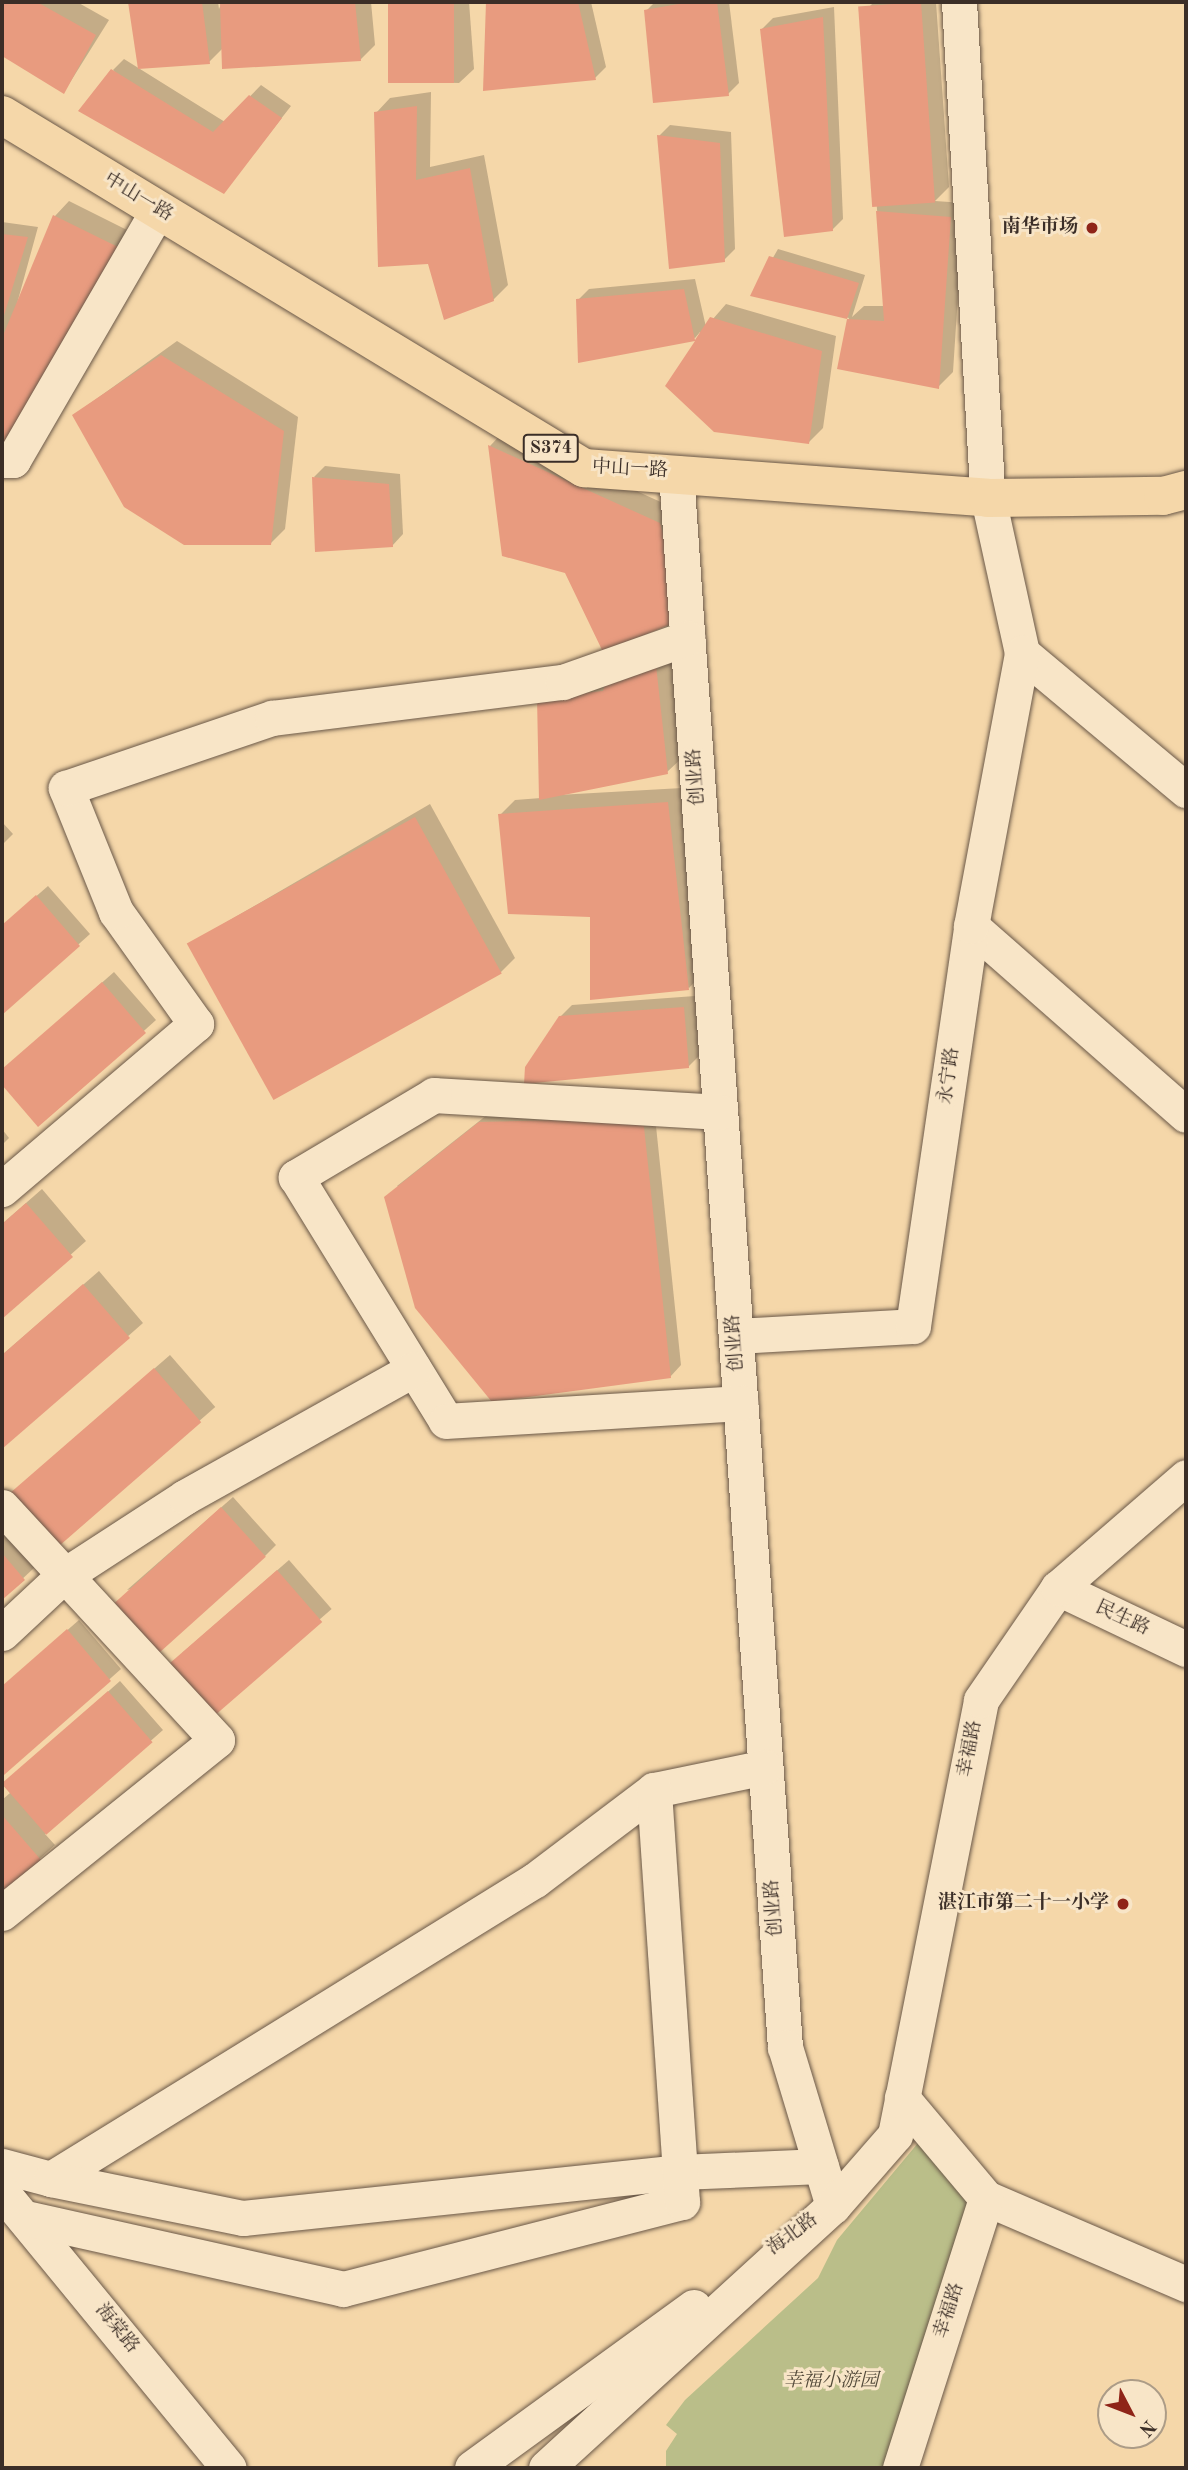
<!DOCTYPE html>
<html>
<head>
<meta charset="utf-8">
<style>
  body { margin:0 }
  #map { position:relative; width:1188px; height:2470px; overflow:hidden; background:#f5d7a9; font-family:"Old Standard TT","Noto Serif SC",serif }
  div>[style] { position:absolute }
  .green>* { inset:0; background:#babe89 }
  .shadow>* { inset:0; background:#0003; transform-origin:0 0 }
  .building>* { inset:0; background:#e89b7f; transform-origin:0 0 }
  .roads { filter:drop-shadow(0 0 2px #6a5848) drop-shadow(0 0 2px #6a5848) }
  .minor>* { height:35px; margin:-17.5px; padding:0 17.5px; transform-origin:17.5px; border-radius:17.5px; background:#f8e5c7 }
  .major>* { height:38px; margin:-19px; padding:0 19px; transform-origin:19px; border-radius:19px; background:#f5d7a9 }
  .dots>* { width:19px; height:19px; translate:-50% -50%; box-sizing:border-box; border:4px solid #f8e5c7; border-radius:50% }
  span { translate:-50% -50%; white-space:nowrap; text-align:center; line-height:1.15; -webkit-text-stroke:6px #f8e5c7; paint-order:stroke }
  .shield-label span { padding:2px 5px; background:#f8e5c7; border:2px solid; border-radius:5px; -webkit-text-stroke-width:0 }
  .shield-label { font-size:18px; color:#3b2e27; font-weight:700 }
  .street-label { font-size:19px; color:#3b2e27 }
  .poi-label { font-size:19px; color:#3b2e27; font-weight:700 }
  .right { translate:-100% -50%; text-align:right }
  .park-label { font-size:19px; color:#544b3b; font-style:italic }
  .frame { position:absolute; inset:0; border:4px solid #3b2e27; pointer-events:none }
  .north { position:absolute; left:1097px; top:2379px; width:70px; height:70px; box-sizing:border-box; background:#f8e5c7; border:2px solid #ac9c87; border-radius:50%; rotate:132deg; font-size:19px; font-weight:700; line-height:28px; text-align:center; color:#3b2e27 }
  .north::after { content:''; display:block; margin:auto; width:24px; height:32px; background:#8f2418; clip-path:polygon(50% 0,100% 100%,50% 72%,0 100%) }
</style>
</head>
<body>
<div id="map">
  <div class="green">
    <div style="clip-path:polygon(923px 2137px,980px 2198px,894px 2468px,666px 2468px,666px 2451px,677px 2434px,666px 2425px,685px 2400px,818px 2278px,837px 2240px)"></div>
  </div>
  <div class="shadow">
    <div style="clip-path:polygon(2px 2px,77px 2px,109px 20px,64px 92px,2px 54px)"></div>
    <div style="clip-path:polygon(129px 2px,218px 2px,219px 9px,222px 2px,371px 2px,375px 45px,360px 60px,223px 48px,209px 62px,139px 68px)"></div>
    <div style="clip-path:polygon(390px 2px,469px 2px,474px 69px,459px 83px,390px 81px)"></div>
    <div style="clip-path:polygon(488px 2px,591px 2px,606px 67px,595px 78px,485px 89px)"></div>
    <div style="clip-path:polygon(655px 2px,729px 2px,739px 83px,728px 94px,646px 11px)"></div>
    <div style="clip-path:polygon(874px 2px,936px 2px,949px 187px,935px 201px,964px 203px,953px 372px,938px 387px,839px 367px,849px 318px,752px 294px,778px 249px,865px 275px,852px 317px,864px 306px,885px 306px,861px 15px)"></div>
    <div style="clip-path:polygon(834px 7px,843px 219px,832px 230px,762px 29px,773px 18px)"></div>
    <div style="clip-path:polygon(124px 59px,225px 122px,261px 85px,291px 106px,224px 192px,113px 70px)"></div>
    <div style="clip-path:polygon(431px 92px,430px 167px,484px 155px,508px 285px,493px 300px,429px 262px,376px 113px,390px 98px)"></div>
    <div style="clip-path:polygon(670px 125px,731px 132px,735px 249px,724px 260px,659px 136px)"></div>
    <div style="clip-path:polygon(69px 201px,131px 232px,2px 446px,2px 222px,38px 227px,15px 311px,55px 216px)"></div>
    <div style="clip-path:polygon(695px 279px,706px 327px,726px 304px,836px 336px,823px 428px,808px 443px,700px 332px,695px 338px,578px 300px,589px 289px)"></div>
    <div style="clip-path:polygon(177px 341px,298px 417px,285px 529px,270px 544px,74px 415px)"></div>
    <div style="clip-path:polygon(504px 431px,674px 508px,700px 602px,504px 554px,490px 446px)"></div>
    <div style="clip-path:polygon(325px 466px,400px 474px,403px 534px,392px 546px,314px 477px)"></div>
    <div style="clip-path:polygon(669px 643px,682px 758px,667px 772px,558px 795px,682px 788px,703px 973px,689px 988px,592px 915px,500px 815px,515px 800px,541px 798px,538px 698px)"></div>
    <div style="clip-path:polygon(430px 804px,515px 958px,501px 972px,191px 948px,206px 934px)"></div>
    <div style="clip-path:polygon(2px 822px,13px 834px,2px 845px)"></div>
    <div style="clip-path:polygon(48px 886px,90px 934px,2px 1013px,2px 926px)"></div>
    <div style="clip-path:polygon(114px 972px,156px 1020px,39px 1125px,2px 1082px,2px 1071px)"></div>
    <div style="clip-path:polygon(695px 996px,699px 1056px,688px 1067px,560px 1017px,572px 1005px)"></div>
    <div style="clip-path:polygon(654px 1107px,681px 1365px,670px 1377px,397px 1186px,492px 1111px)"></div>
    <div style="clip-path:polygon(2px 1129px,9px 1138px,2px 1145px)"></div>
    <div style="clip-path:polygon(42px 1189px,86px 1241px,2px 1316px,2px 1224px)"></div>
    <div style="clip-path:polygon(99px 1271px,143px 1323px,2px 1447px,2px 1355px)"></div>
    <div style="left:170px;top:1355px;width:69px;height:194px;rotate:49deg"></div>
    <div style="clip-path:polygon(233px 1497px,276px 1545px,265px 1556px,127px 1590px)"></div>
    <div style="clip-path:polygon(2px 1529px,35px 1567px,2px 1598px)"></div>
    <div style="left:289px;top:1560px;width:65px;height:142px;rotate:49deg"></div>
    <div style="clip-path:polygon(79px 1620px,121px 1669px,4px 1773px,2px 1687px)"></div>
    <div style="clip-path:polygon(120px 1681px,163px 1730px,45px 1834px,55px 1845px,2px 1892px,2px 1800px,10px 1793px,3px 1785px)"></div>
  </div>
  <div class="building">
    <div style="clip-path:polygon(2px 2px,37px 2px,96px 35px,64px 94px,2px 56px)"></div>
    <div style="clip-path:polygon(128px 2px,202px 2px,210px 64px,138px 69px)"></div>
    <div style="clip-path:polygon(220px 2px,355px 2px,361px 61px,222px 69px)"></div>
    <div style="left:388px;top:2px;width:66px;height:81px"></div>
    <div style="clip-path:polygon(486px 2px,578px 2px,596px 80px,483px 91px)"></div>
    <div style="clip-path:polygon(690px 2px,717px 2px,729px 96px,653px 103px,644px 10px)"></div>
    <div style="left:921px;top:2px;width:201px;height:63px;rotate:86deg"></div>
    <div style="clip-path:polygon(823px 17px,833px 231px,784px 237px,760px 29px)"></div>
    <div style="clip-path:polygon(111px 69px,213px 132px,249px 95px,282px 118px,224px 194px,78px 111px)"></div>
    <div style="clip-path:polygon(417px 106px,416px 180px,470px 168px,494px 301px,444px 320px,428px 264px,378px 267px,374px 112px)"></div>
    <div style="clip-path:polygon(657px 135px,720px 143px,725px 262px,669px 269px)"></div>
    <div style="clip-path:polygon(876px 211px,951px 217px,939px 389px,837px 369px,847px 319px,884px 321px)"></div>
    <div style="clip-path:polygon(53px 215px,118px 247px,2px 448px,2px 338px)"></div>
    <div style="clip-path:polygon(2px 234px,28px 237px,2px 322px)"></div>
    <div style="clip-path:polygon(769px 256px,859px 283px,847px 319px,750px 296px)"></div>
    <div style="clip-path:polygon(684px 289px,695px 340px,710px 317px,822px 351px,809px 444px,714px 432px,665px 386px,695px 341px,578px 363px,576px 299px)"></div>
    <div style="clip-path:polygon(161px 355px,284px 431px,271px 545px,184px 545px,124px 507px,72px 415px)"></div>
    <div style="clip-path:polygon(488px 445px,660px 523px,686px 618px,603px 652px,565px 573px,502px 556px)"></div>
    <div style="clip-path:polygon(312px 477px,389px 484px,393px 547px,315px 552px)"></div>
    <div style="clip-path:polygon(655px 656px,668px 774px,539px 800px,537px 697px,603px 691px,610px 668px)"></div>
    <div style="clip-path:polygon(668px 802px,689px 990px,590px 1000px,590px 917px,508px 914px,498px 814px)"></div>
    <div style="left:415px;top:817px;width:179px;height:261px;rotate:61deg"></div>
    <div style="clip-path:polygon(36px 895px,80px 946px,2px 1015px,2px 925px)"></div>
    <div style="clip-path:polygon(102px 982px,146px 1033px,38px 1127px,2px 1085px,2px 1069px)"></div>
    <div style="clip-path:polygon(684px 1007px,689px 1068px,524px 1084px,525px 1067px,559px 1016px)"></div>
    <div style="clip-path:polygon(643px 1118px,671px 1378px,492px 1402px,415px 1308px,384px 1197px,479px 1122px)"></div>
    <div style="clip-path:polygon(26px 1203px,73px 1257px,2px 1319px,2px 1224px)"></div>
    <div style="clip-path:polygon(83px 1284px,130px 1338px,2px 1449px,2px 1355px)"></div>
    <div style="left:154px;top:1368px;width:72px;height:196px;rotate:49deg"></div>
    <div style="left:221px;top:1507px;width:67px;height:143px;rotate:48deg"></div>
    <div style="clip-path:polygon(2px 1553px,25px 1580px,2px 1600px)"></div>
    <div style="left:277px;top:1570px;width:69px;height:144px;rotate:49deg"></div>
    <div style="clip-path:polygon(67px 1629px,111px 1681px,4px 1775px,2px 1686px)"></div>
    <div style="left:108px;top:1691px;width:68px;height:141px;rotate:49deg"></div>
    <div style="clip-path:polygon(2px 1815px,41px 1860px,2px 1895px)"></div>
  </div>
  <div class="roads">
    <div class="minor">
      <div style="left:959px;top:2px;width:497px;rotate:86.7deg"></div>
      <div style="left:988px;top:498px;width:159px;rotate:77.6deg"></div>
      <div style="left:1022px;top:653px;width:214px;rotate:39.9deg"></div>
      <div style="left:2px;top:460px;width:11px"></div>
      <div style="left:13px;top:460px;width:289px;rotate:-59.9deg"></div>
      <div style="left:676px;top:473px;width:1578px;rotate:86.04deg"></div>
      <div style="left:785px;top:2047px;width:166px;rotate:73.2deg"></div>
      <div style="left:971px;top:926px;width:286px;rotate:41.3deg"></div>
      <div style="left:720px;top:1112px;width:287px;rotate:-176.6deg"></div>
      <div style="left:434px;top:1095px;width:161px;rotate:149.3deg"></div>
      <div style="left:296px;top:1177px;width:286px;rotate:58.4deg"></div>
      <div style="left:446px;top:1421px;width:295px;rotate:-3.5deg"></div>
      <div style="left:2px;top:1189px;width:255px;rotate:-40.4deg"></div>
      <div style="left:196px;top:1024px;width:138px;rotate:-125.5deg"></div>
      <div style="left:116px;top:912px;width:134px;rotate:-112deg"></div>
      <div style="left:66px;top:788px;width:218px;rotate:-18.8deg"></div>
      <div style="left:272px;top:718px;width:293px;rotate:-7.1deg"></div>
      <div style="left:563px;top:682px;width:132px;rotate:-19.5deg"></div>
      <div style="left:736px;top:1336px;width:177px;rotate:-3.2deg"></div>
      <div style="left:913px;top:1326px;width:404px;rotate:-81.7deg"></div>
      <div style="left:971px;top:926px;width:278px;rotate:-79.4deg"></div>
      <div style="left:2px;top:1507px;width:317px;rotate:47.3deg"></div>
      <div style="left:217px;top:1740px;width:276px;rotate:141.2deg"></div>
      <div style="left:1058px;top:1588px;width:142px;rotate:25.5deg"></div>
      <div style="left:2px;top:1633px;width:82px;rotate:-43deg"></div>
      <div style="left:62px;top:1577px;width:147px;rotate:-33deg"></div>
      <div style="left:185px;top:1497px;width:262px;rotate:-29.2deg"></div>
      <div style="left:2px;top:2166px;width:51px;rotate:14.9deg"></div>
      <div style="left:51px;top:2179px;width:569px;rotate:-31.71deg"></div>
      <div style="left:535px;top:1880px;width:149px;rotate:-37.1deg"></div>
      <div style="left:654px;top:1790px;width:113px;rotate:-11.7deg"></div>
      <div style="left:51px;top:2179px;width:196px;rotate:11.5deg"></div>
      <div style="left:243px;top:2218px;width:438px;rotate:-6deg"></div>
      <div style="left:679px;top:2172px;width:142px;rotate:-2.4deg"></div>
      <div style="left:2px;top:2192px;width:357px;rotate:50.6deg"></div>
      <div style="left:986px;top:2198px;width:218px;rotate:23.3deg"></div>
      <div style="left:26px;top:2218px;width:325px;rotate:12.6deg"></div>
      <div style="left:343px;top:2289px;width:350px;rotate:-14.4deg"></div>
      <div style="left:682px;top:2202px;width:413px;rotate:-93.9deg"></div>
      <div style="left:472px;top:2468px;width:274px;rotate:-36deg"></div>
      <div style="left:546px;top:2468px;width:389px;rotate:-42.4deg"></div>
      <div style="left:833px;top:2206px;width:94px;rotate:-48.9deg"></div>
      <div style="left:895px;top:2135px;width:443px;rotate:-78.8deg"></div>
      <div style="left:981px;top:1700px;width:136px;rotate:-55.5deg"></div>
      <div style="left:1058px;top:1588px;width:169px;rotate:-40.9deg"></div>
      <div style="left:900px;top:2468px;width:283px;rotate:-72.3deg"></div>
      <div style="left:986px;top:2198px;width:131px;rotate:-130deg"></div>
    </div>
    <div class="major">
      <div style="left:2px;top:115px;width:681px;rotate:31.24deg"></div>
      <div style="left:584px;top:468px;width:405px;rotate:4.2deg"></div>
      <div style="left:988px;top:498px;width:175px;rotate:-0.7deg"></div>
      <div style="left:1163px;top:496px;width:24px;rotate:-15deg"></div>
    </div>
  </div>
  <div class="dots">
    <div style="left:1092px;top:228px;background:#8f2418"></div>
    <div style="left:1123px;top:1904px;background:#8f2418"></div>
  </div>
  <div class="shield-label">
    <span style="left:551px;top:448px">S374</span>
  </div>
  <div class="street-label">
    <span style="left:138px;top:198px;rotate:31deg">中山一路</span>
    <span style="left:630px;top:470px;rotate:3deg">中山一路</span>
    <span style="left:697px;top:777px;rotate:-94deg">创业路</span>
    <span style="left:950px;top:1076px;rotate:-82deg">永宁路</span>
    <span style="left:736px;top:1343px;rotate:-94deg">创业路</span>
    <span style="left:1122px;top:1619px;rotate:25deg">民生路</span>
    <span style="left:971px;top:1749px;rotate:-79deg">幸福路</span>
    <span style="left:775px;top:1908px;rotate:-94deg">创业路</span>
    <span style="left:793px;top:2235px;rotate:-36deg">海北路</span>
    <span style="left:950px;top:2311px;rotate:-72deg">幸福路</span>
    <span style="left:116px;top:2329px;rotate:51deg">海棠路</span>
  </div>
  <div class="poi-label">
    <span class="right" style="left:1078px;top:228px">南华市场</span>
    <span class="right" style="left:1109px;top:1904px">湛江市第二十一小学</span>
  </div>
  <div class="park-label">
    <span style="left:831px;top:2382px">幸福小游园</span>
  </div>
  <div class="frame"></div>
  <div class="north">N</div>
</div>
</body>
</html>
